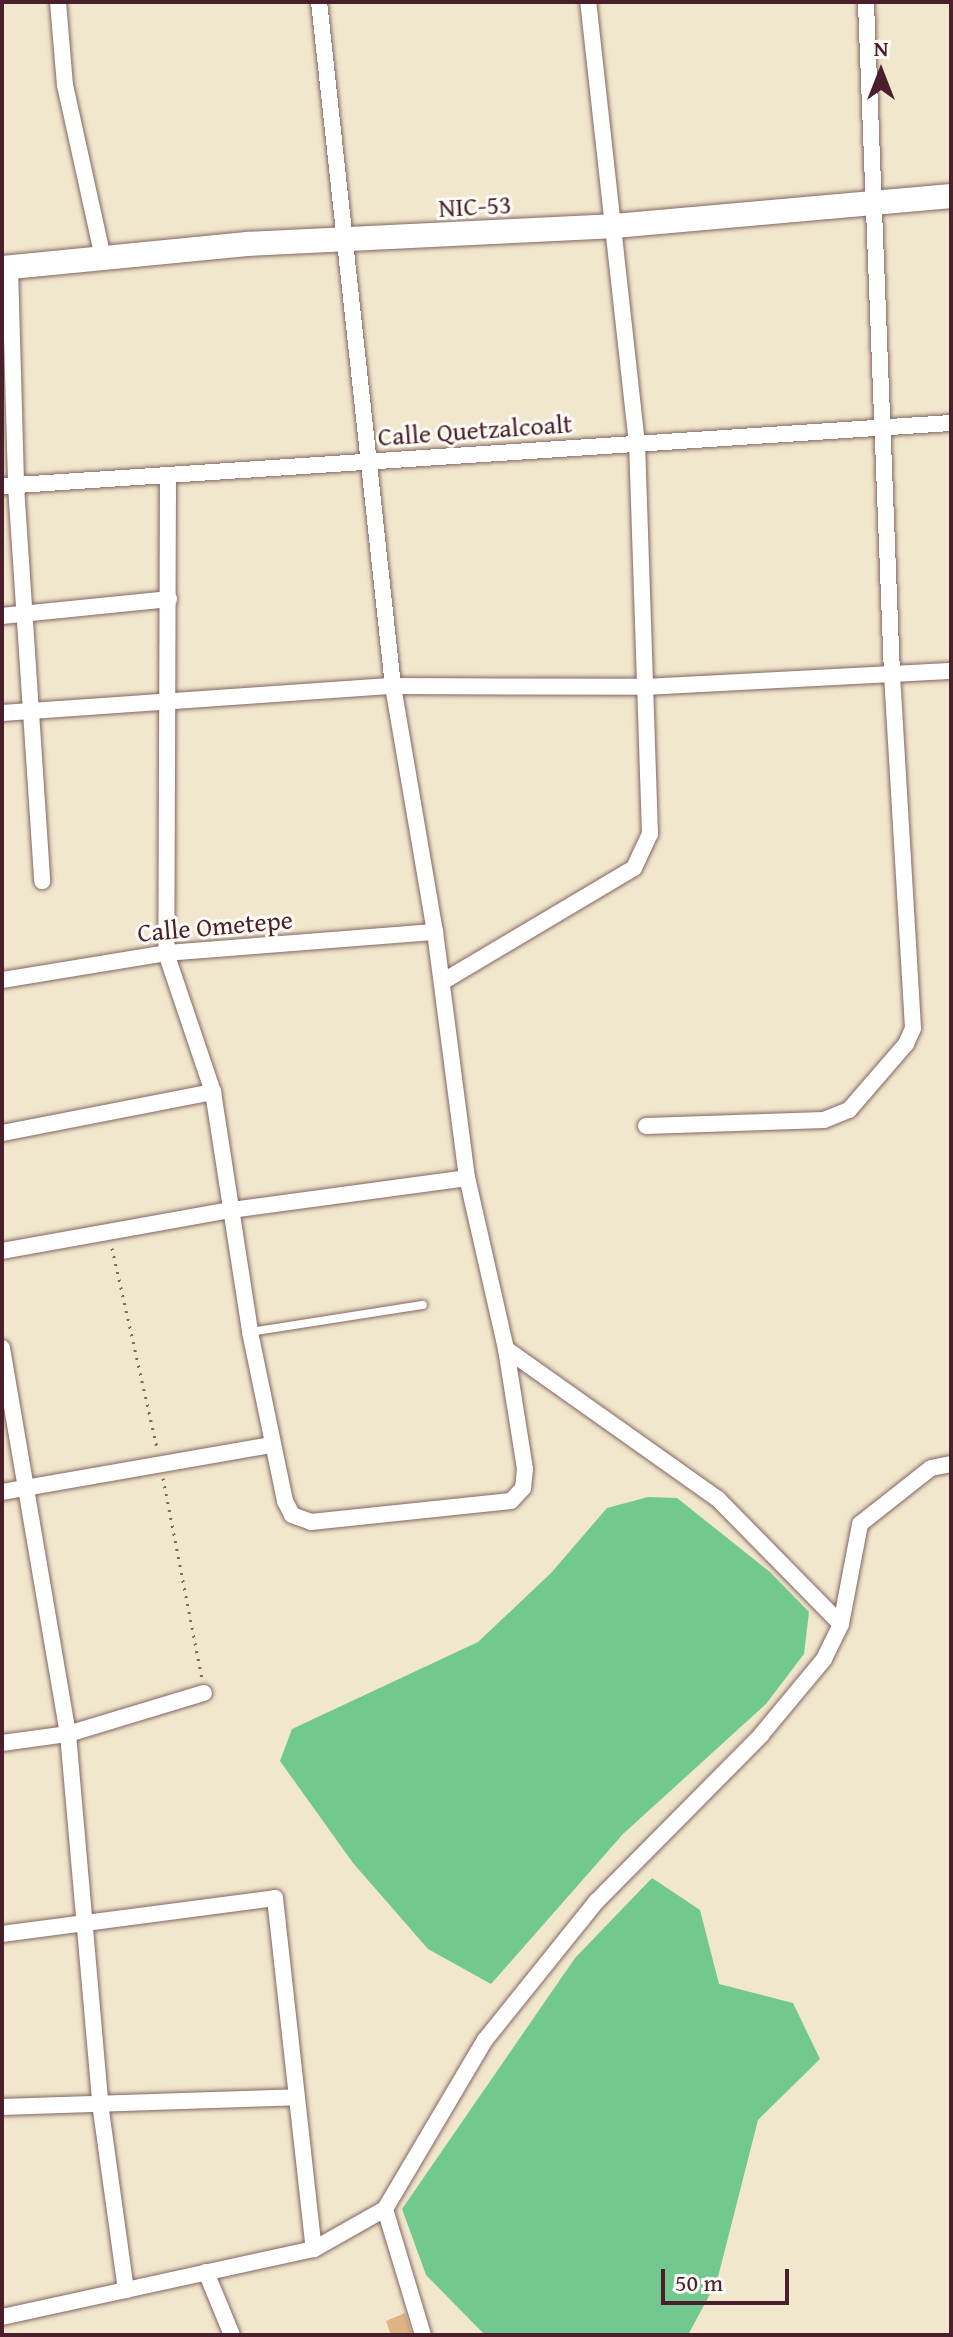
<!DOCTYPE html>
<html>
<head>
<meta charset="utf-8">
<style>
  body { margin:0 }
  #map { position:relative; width:953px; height:2337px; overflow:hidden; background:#f1e7cc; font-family:"Gentium Book Plus",serif }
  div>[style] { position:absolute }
  .green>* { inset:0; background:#72c98f }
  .building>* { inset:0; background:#deb486 }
  .path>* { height:3px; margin-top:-1.5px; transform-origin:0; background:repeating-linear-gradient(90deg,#846563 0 2px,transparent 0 8px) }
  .roads { filter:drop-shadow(0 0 2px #846563) drop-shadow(0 0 2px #846563) }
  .service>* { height:8px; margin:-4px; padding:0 4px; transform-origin:4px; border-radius:4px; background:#fff }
  .minor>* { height:16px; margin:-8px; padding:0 8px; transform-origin:8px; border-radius:8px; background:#fff }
  .secondary>* { height:24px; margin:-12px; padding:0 12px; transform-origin:12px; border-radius:12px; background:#fff }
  span { translate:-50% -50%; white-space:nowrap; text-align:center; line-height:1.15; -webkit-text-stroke:6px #fdfcf7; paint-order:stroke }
  .street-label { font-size:26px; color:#4a1f2b }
  .frame { position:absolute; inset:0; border:4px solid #4a1f2b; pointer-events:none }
  .north { position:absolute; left:841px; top:32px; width:80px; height:80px; -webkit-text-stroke:6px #fdfcf7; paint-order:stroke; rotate:0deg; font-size:22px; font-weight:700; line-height:32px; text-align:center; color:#4a1f2b }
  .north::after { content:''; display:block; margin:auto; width:28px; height:36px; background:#4a1f2b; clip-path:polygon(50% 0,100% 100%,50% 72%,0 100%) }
  .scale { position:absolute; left:661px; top:2269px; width:128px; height:36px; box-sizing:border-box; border:4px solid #4a1f2b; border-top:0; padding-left:10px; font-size:24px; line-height:28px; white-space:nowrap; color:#4a1f2b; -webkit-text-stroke:6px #fdfcf7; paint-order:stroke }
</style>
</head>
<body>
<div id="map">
  <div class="green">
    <div style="clip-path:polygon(648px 1497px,677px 1498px,770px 1572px,809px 1612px,804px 1654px,766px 1704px,623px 1834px,491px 1984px,428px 1949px,353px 1863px,280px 1761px,292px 1729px,478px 1642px,551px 1573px,607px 1508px)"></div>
    <div style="clip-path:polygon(652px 1878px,700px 1910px,719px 1984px,793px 2003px,820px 2059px,758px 2120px,717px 2281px,688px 2335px,485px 2335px,426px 2275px,402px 2209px,575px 1958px)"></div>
  </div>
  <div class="building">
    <div style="clip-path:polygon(405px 2313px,412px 2335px,391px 2335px,386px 2321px)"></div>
  </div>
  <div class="path">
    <div style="left:112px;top:1248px;width:205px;rotate:77.3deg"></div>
    <div style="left:163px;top:1478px;width:205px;rotate:79deg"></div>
  </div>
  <div class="roads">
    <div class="service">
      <div style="left:250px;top:1332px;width:175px;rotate:-8.9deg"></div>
    </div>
    <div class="minor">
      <div style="left:58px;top:2px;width:83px;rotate:85.2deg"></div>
      <div style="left:65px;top:85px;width:177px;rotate:77.6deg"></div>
      <div style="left:10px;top:267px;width:219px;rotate:88.4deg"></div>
      <div style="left:16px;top:486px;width:396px;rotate:86.2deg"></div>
      <div style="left:168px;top:475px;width:478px;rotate:90.2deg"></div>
      <div style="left:166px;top:953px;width:147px;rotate:71.3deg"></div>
      <div style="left:213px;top:1092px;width:243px;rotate:81.2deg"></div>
      <div style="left:250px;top:1332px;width:173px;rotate:78.3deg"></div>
      <div style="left:285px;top:1501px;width:16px;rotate:63deg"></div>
      <div style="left:292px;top:1515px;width:20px;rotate:20deg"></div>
      <div style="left:311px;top:1522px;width:201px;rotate:-6deg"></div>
      <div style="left:511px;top:1501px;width:18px;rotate:-47deg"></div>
      <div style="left:523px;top:1488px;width:19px;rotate:-84deg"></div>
      <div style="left:525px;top:1469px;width:121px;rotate:-99deg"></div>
      <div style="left:506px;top:1349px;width:175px;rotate:-102.8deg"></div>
      <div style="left:467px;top:1178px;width:248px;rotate:-97.4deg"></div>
      <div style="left:435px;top:932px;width:250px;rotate:-99.7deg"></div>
      <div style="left:393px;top:686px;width:688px;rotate:-96.17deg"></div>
      <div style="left:2px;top:486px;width:951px;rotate:-3.8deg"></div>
      <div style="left:2px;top:616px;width:168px;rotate:-5.8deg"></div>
      <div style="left:2px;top:713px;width:392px;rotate:-4deg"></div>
      <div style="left:393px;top:686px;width:250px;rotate:0.2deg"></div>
      <div style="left:643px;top:687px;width:308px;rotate:-3deg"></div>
      <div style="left:2px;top:980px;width:166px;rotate:-9.3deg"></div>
      <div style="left:166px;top:953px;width:270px;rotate:-4.5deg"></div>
      <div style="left:442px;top:982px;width:223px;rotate:-30.7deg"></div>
      <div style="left:634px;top:868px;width:38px;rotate:-65deg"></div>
      <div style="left:650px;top:834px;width:390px;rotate:-91.9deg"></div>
      <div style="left:637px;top:444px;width:445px;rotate:-96.3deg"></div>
      <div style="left:646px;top:1126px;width:178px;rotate:-1.9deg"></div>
      <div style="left:824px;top:1120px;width:27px;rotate:-22deg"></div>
      <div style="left:849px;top:1110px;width:87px;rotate:-49.2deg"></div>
      <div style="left:906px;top:1044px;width:17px;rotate:-66deg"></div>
      <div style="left:913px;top:1028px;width:355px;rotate:-93.4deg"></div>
      <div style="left:892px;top:674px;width:673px;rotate:-92.22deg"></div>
      <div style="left:2px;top:1133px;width:215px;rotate:-11deg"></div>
      <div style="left:2px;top:1251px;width:233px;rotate:-10.2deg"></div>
      <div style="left:231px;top:1210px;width:238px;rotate:-7.7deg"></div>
      <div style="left:2px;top:1348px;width:392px;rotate:80.3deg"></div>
      <div style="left:68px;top:1734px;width:370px;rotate:85deg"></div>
      <div style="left:100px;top:2103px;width:189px;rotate:82.1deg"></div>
      <div style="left:506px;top:1349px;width:260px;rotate:35.3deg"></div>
      <div style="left:718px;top:1499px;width:175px;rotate:45.5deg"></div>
      <div style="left:2px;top:1492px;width:273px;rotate:-9.9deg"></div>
      <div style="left:2px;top:1743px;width:67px;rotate:-7.8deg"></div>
      <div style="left:68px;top:1734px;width:142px;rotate:-16.8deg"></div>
      <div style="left:2px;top:1934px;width:275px;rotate:-7.5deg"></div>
      <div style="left:275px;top:1898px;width:353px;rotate:83.7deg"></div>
      <div style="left:2px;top:2107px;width:294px;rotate:-1.9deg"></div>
      <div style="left:385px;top:2209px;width:132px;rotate:73.2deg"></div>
      <div style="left:206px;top:2272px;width:68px;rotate:67.6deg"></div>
      <div style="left:2px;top:2317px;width:319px;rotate:-12.3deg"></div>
      <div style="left:314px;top:2249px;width:81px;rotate:-29.4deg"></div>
      <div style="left:385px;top:2209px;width:196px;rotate:-59.4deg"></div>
      <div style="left:485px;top:2040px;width:177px;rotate:-51.2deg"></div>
      <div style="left:596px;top:1902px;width:235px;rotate:-45.3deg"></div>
      <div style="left:761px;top:1735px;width:99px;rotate:-50.3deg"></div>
      <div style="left:824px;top:1659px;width:39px;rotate:-64deg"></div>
      <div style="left:841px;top:1624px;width:102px;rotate:-79.2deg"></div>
      <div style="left:860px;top:1524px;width:90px;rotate:-38.3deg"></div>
      <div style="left:931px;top:1468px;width:20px;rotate:-11deg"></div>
    </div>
    <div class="secondary">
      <div style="left:2px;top:268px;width:247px;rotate:-5.6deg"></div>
      <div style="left:248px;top:244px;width:367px;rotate:-2.8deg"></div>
      <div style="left:615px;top:226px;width:337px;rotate:-5.1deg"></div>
    </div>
  </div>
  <div class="street-label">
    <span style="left:475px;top:206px;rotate:-3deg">NIC-53</span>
    <span style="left:475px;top:430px;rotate:-4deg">Calle Quetzalcoalt</span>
    <span style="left:215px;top:926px;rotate:-5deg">Calle Ometepe</span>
  </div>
  <div class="frame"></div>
  <div class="north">N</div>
  <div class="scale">50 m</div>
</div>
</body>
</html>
